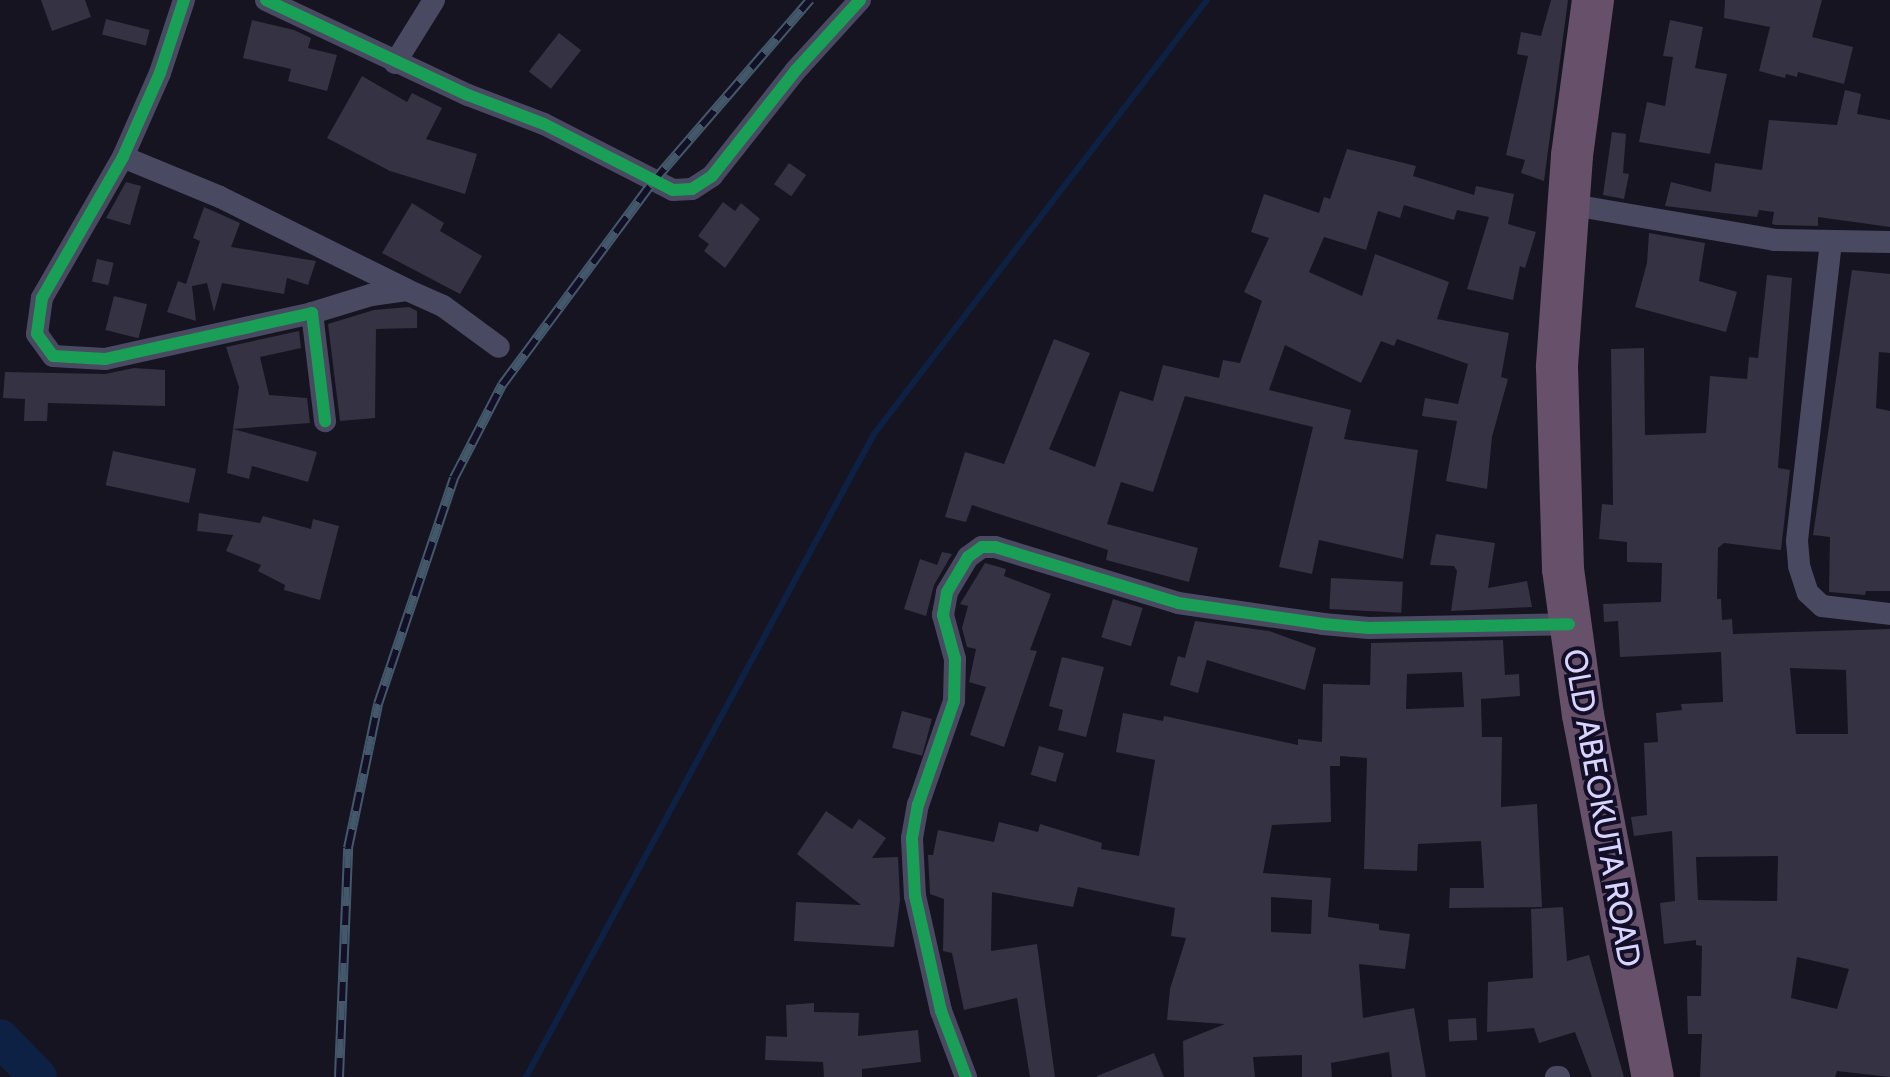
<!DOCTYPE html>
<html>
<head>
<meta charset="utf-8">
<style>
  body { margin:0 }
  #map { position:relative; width:1890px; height:1077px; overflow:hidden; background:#161421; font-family:Cabin,sans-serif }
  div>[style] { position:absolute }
  .stream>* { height:6px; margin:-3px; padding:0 3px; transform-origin:3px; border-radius:3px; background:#0d2144 }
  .river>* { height:38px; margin:-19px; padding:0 19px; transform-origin:19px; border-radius:19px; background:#0d2144 }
  .building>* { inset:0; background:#343243; transform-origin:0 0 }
  .street>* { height:22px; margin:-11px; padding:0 11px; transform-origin:11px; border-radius:11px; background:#4a4962 }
  .highway>* { height:42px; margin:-21px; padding:0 21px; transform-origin:21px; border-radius:21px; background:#67516a }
  .rail>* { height:10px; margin-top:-5px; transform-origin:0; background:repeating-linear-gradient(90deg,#130f26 0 19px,#43596b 0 38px); box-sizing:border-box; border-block:2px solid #43596b }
  .cycleway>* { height:12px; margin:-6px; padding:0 6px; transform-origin:6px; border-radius:6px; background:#1a9f57 }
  span { translate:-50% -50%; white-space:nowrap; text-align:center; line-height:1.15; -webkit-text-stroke:8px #130f26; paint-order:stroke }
  .street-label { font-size:32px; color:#d9d4ff }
</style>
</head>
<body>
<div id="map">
  <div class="stream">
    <div style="left:526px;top:1077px;width:731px;rotate:-61.58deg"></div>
    <div style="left:874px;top:434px;width:547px;rotate:-52.5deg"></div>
  </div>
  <div class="river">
    <div style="left:0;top:1038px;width:54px;rotate:45.7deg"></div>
  </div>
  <div class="building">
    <div style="clip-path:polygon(41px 0,85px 0,91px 17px,52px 31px)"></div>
    <div style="clip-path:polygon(1551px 0,1568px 0,1544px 181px,1521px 173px,1525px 160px,1506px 155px,1528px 56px,1517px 54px,1521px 32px,1541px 36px)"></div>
    <div style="clip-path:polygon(1725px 0,1822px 0,1812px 37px,1853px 47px,1844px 84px,1798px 72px,1797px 77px,1786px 74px,1785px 78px,1759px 71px,1770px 27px,1724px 18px)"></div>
    <div style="left:106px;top:19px;width:45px;height:16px;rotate:14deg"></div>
    <div style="clip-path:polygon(252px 20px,294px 30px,311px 38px,308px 48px,337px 55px,327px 91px,288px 81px,291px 69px,243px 58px)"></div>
    <div style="clip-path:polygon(1670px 20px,1703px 27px,1695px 68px,1727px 74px,1710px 154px,1639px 142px,1647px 102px,1665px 106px,1673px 57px,1663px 56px)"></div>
    <div style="left:559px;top:33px;width:28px;height:49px;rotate:38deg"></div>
    <div style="clip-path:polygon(362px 76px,407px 102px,412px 93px,442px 108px,426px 139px,477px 154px,465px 194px,390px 171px,327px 138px)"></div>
    <div style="clip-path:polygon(1845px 90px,1861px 94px,1857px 114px,1890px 120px,1890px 227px,1818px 217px,1818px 226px,1776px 225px,1772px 224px,1774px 212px,1759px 210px,1757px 217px,1665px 206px,1671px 182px,1711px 192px,1715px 163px,1762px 170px,1769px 120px,1837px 125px)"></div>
    <div style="clip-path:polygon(1612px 132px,1626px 134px,1623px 173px,1629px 174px,1624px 199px,1603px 195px)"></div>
    <div style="clip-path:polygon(1347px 149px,1416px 166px,1413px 176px,1474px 195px,1476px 186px,1514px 194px,1508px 224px,1536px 232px,1525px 268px,1520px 266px,1513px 300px,1467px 289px,1489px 217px,1457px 210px,1454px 220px,1404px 205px,1400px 218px,1378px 211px,1366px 250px,1324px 237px,1309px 272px,1362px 296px,1375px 254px,1449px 282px,1437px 319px,1509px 333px,1501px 377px,1508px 379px,1492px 437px,1487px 489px,1446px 481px,1457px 421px,1422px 416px,1425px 398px,1458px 404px,1468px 364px,1397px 339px,1394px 346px,1381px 341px,1361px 383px,1285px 345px,1269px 390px,1351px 410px,1344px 439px,1418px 450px,1403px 559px,1319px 540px,1312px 574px,1279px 567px,1313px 427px,1185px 396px,1153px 492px,1121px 482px,1107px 524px,1198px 548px,1189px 582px,1106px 560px,1108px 550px,972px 505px,966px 522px,945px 517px,965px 452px,1004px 464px,1054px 339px,1090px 353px,1049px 449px,1095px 467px,1120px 391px,1153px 401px,1163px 365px,1219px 378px,1223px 360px,1240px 363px,1262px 301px,1244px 292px,1269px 238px,1251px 232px,1264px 194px,1319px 213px,1324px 197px,1330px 199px)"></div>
    <div style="left:789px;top:163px;width:21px;height:26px;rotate:35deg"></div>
    <div style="clip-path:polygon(126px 182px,141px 186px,130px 225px,106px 218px)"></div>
    <div style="clip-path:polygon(723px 202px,735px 211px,741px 203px,760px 219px,725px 268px,704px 251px,709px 244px,698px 236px)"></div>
    <div style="clip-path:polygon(412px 203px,444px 223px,440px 231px,482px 256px,460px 294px,382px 253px)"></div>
    <div style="clip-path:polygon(204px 207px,240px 223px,231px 247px,316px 261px,308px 285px,287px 278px,284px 294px,222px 283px,214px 312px,207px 283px,192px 286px,196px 321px,167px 312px,178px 281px,186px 284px,200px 241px,193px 238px)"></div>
    <div style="clip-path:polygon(1649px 233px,1705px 243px,1699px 281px,1737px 292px,1726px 332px,1635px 307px,1647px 263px)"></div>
    <div style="left:97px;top:259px;width:17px;height:23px;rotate:13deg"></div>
    <div style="clip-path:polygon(1852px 270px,1890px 274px,1890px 353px,1879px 352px,1876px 408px,1890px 411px,1890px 591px,1866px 591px,1865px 595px,1829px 592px,1830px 537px,1813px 535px)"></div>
    <div style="clip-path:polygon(evenodd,1767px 275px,1792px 278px,1778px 468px,1790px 470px,1781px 550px,1724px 543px,1718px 548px,1717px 599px,1721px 599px,1722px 620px,1732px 619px,1733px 634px,1890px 629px,1890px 1077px,1837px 1071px,1835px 1077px,1700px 1077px,1702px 1034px,1688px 1034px,1687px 996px,1701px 996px,1702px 946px,1696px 945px,1696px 940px,1664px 944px,1660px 903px,1675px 901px,1672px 831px,1634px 836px,1631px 817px,1647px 815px,1644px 743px,1658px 742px,1656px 713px,1682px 710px,1681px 704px,1723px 702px,1721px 652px,1620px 657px,1618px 621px,1604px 622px,1603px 604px,1661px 602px,1662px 563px,1627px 562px,1627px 542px,1599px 539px,1602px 504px,1613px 505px,1611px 349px,1644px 348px,1645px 435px,1706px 433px,1710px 376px,1747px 379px,1749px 357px,1758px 358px,1767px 275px,1790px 668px,1846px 670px,1848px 734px,1796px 734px,1790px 668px,1767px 275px,1778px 856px,1777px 901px,1698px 900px,1696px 857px,1778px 856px,1767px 275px,1797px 957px,1849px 969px,1837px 1009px,1791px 998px,1797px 957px)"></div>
    <div style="left:114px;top:296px;width:34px;height:35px;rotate:14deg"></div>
    <div style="clip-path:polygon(409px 307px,417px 311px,417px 328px,376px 329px,375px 418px,340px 421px,328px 324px,374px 310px)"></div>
    <div style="clip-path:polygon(299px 331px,301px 348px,260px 357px,269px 395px,307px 398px,310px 423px,233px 429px,239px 387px,226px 347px)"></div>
    <div style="clip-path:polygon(134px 368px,165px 370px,165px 406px,48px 403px,47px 421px,24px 421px,25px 399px,3px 398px,5px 372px,105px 374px)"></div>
    <div style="clip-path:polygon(233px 429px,317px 452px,308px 482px,252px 466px,249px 479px,227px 473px)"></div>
    <div style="left:113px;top:451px;width:85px;height:35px;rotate:12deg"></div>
    <div style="clip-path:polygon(199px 513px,260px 523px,263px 516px,311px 529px,313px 519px,339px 526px,320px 600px,284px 590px,285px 585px,258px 571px,261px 565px,226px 551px,233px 535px,197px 531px)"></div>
    <div style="clip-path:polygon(1436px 534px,1495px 543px,1488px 588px,1527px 581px,1532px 607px,1451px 611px,1457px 571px,1454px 566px,1430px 565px)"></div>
    <div style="clip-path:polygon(942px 552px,952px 554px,934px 585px,926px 616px,904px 609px,920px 559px,937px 565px)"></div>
    <div style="clip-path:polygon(985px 563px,1006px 569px,1004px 576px,1051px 594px,1030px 650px,1037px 651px,1004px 747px,970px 735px,986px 687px,969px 682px,976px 649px,967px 647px,962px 628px,968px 606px,960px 604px)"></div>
    <div style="left:1331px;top:578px;width:72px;height:31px;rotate:3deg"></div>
    <div style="left:1113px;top:599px;width:31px;height:40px;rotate:17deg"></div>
    <div style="clip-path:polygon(1195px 621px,1269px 631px,1316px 648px,1305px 690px,1207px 660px,1198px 693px,1170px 685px,1178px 656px,1185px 658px)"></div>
    <div style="clip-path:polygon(evenodd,1503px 640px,1505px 675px,1519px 674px,1520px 696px,1481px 699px,1482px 737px,1502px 737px,1501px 807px,1537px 804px,1542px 907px,1449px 908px,1450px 888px,1484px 888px,1481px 841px,1418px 844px,1417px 871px,1364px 869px,1367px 758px,1340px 756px,1340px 766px,1330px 766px,1331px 822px,1272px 825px,1263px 873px,1331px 878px,1328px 917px,1379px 924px,1379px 930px,1410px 934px,1405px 969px,1359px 964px,1363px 1018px,1414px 1008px,1426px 1077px,1392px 1077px,1389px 1052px,1331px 1063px,1332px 1077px,1302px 1077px,1302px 1055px,1253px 1057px,1255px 1077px,1184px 1077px,1183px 1041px,1225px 1024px,1167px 1020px,1170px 989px,1186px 938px,1171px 936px,1175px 908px,1078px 887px,1073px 907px,992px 892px,991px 951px,1037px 944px,1055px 1077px,1030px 1077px,1017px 998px,964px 1010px,952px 953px,943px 951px,944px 899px,930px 894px,928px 855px,933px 855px,938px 830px,994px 842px,999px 822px,1038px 832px,1040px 824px,1102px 843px,1101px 849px,1139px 856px,1155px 760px,1116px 752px,1123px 713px,1163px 721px,1164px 716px,1298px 745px,1298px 739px,1322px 742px,1323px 684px,1370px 685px,1371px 643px,1503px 640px,1462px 672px,1464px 707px,1406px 709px,1407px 674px,1462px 672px,1503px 640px,1271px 897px,1312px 900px,1311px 934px,1271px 932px,1271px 897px)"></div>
    <div style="clip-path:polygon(1062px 657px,1104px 667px,1086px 737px,1058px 730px,1063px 710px,1049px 706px)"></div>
    <div style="left:902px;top:711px;width:31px;height:38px;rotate:15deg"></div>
    <div style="left:1039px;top:746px;width:26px;height:30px;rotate:16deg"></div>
    <div style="clip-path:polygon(826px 811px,852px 829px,859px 819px,886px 838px,872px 858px,898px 857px,900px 900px,894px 947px,794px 941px,796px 902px,861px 905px,797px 854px)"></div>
    <div style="clip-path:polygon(1563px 907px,1567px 961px,1589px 955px,1624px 1077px,1592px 1077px,1575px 1032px,1539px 1043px,1534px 1028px,1487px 1032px,1488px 982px,1533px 978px,1531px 909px)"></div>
    <div style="clip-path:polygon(814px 1003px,814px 1012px,859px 1013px,858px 1036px,918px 1030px,921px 1062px,862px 1069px,862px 1077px,824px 1077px,823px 1062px,765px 1060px,766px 1036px,787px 1037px,786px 1005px)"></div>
    <div style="left:1476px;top:1018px;width:22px;height:28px;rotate:87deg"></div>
    <div style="clip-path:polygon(1154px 1053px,1164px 1077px,1097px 1077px,1097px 1076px)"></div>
  </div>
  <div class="street">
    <div style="left:184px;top:0;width:77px;rotate:108.2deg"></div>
    <div style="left:160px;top:73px;width:92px;rotate:113.8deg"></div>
    <div style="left:123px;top:157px;width:163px;rotate:119.9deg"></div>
    <div style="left:42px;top:298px;width:36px;rotate:98deg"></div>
    <div style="left:37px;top:334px;width:27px;rotate:54deg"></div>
    <div style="left:53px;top:356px;width:52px;rotate:3.3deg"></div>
    <div style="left:105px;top:359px;width:212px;rotate:-12.5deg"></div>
    <div style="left:312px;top:313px;width:109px;rotate:83.1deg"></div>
    <div style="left:266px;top:0;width:223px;rotate:25.2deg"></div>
    <div style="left:468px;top:95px;width:81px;rotate:20.9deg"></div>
    <div style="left:544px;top:124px;width:145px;rotate:27.1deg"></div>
    <div style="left:673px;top:190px;width:19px;rotate:-3deg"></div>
    <div style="left:692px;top:189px;width:24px;rotate:-33deg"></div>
    <div style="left:712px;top:176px;width:135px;rotate:-51.6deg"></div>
    <div style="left:796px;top:70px;width:95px;rotate:-47.6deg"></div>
    <div style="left:395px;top:63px;width:74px;rotate:-58.2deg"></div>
    <div style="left:123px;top:157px;width:105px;rotate:22.4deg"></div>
    <div style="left:220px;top:197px;width:209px;rotate:26.4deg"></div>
    <div style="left:1567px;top:204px;width:211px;rotate:9.8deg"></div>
    <div style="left:1775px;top:240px;width:115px;rotate:1deg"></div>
    <div style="left:1831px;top:242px;width:301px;rotate:96.5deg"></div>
    <div style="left:1797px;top:541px;width:25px;rotate:85deg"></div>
    <div style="left:1799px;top:566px;width:28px;rotate:72deg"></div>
    <div style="left:1808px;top:593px;width:19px;rotate:43deg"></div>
    <div style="left:1822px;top:606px;width:68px;rotate:6.7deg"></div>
    <div style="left:312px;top:313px;width:62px;rotate:-17deg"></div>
    <div style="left:371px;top:295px;width:36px;rotate:-8deg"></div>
    <div style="left:407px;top:290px;width:39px;rotate:24deg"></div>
    <div style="left:443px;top:306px;width:69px;rotate:36.2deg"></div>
    <div style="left:966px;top:1077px;width:71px;rotate:-110.7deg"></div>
    <div style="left:941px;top:1011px;width:118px;rotate:-102.7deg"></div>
    <div style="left:915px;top:896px;width:58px;rotate:-93deg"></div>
    <div style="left:912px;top:838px;width:34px;rotate:-80deg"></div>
    <div style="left:918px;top:805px;width:110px;rotate:-70.9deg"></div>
    <div style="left:954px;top:701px;width:42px;rotate:-88.6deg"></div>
    <div style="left:955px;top:659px;width:46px;rotate:-105.3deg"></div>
    <div style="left:943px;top:615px;width:23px;rotate:-80deg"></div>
    <div style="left:947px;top:592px;width:41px;rotate:-59deg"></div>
    <div style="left:968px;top:557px;width:17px;rotate:-36deg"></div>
    <div style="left:982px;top:547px;width:13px"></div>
    <div style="left:995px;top:547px;width:191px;rotate:17deg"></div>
    <div style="left:1178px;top:603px;width:147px;rotate:8.2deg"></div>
    <div style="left:1323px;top:624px;width:46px;rotate:5deg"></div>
    <div style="left:1369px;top:628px;width:200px;rotate:-1.1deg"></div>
    <div style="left:1556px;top:1077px;width:3px"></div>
  </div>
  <div class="highway">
    <div style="left:1593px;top:0;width:157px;rotate:97.7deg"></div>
    <div style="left:1572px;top:156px;width:212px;rotate:94.1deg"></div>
    <div style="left:1557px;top:367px;width:202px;rotate:88.3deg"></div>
    <div style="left:1563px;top:569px;width:147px;rotate:82.2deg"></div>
    <div style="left:1583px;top:715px;width:369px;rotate:79.1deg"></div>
  </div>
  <div class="rail">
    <div style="left:339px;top:1077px;width:229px;rotate:-87.7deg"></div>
    <div style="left:348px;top:848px;width:147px;rotate:-78.2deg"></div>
    <div style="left:378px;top:704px;width:238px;rotate:-71.4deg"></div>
    <div style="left:454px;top:478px;width:105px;rotate:-62.7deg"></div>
    <div style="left:502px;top:385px;width:252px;rotate:-53.4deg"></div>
    <div style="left:652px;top:183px;width:242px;rotate:-49.2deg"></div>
  </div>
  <div class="cycleway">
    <div style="left:184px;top:0;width:77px;rotate:108.2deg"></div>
    <div style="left:160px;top:73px;width:92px;rotate:113.8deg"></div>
    <div style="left:123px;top:157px;width:163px;rotate:119.9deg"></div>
    <div style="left:42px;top:298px;width:36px;rotate:98deg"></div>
    <div style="left:37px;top:334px;width:27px;rotate:54deg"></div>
    <div style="left:53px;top:356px;width:52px;rotate:3.3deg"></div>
    <div style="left:105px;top:359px;width:212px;rotate:-12.5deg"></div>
    <div style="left:312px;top:313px;width:109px;rotate:83.1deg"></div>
    <div style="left:266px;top:0;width:223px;rotate:25.2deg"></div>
    <div style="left:468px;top:95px;width:81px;rotate:20.9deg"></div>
    <div style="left:544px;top:124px;width:145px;rotate:27.1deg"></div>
    <div style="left:673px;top:190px;width:19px;rotate:-3deg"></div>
    <div style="left:692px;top:189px;width:24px;rotate:-33deg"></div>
    <div style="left:712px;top:176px;width:135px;rotate:-51.6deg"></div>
    <div style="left:796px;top:70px;width:95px;rotate:-47.6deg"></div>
    <div style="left:966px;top:1077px;width:71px;rotate:-110.7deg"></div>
    <div style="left:941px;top:1011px;width:118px;rotate:-102.7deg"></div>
    <div style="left:915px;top:896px;width:58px;rotate:-93deg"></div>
    <div style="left:912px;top:838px;width:34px;rotate:-80deg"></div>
    <div style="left:918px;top:805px;width:110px;rotate:-70.9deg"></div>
    <div style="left:954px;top:701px;width:42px;rotate:-88.6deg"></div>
    <div style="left:955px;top:659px;width:46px;rotate:-105.3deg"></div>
    <div style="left:943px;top:615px;width:23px;rotate:-80deg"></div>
    <div style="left:947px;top:592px;width:41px;rotate:-59deg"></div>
    <div style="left:968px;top:557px;width:17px;rotate:-36deg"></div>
    <div style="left:982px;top:547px;width:13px"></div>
    <div style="left:995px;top:547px;width:191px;rotate:17deg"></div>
    <div style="left:1178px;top:603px;width:147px;rotate:8.2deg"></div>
    <div style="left:1323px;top:624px;width:46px;rotate:5deg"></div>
    <div style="left:1369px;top:628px;width:200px;rotate:-1.1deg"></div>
  </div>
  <div class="street-label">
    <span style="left:1602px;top:808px;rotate:80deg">OLD ABEOKUTA ROAD</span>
  </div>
</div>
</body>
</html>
